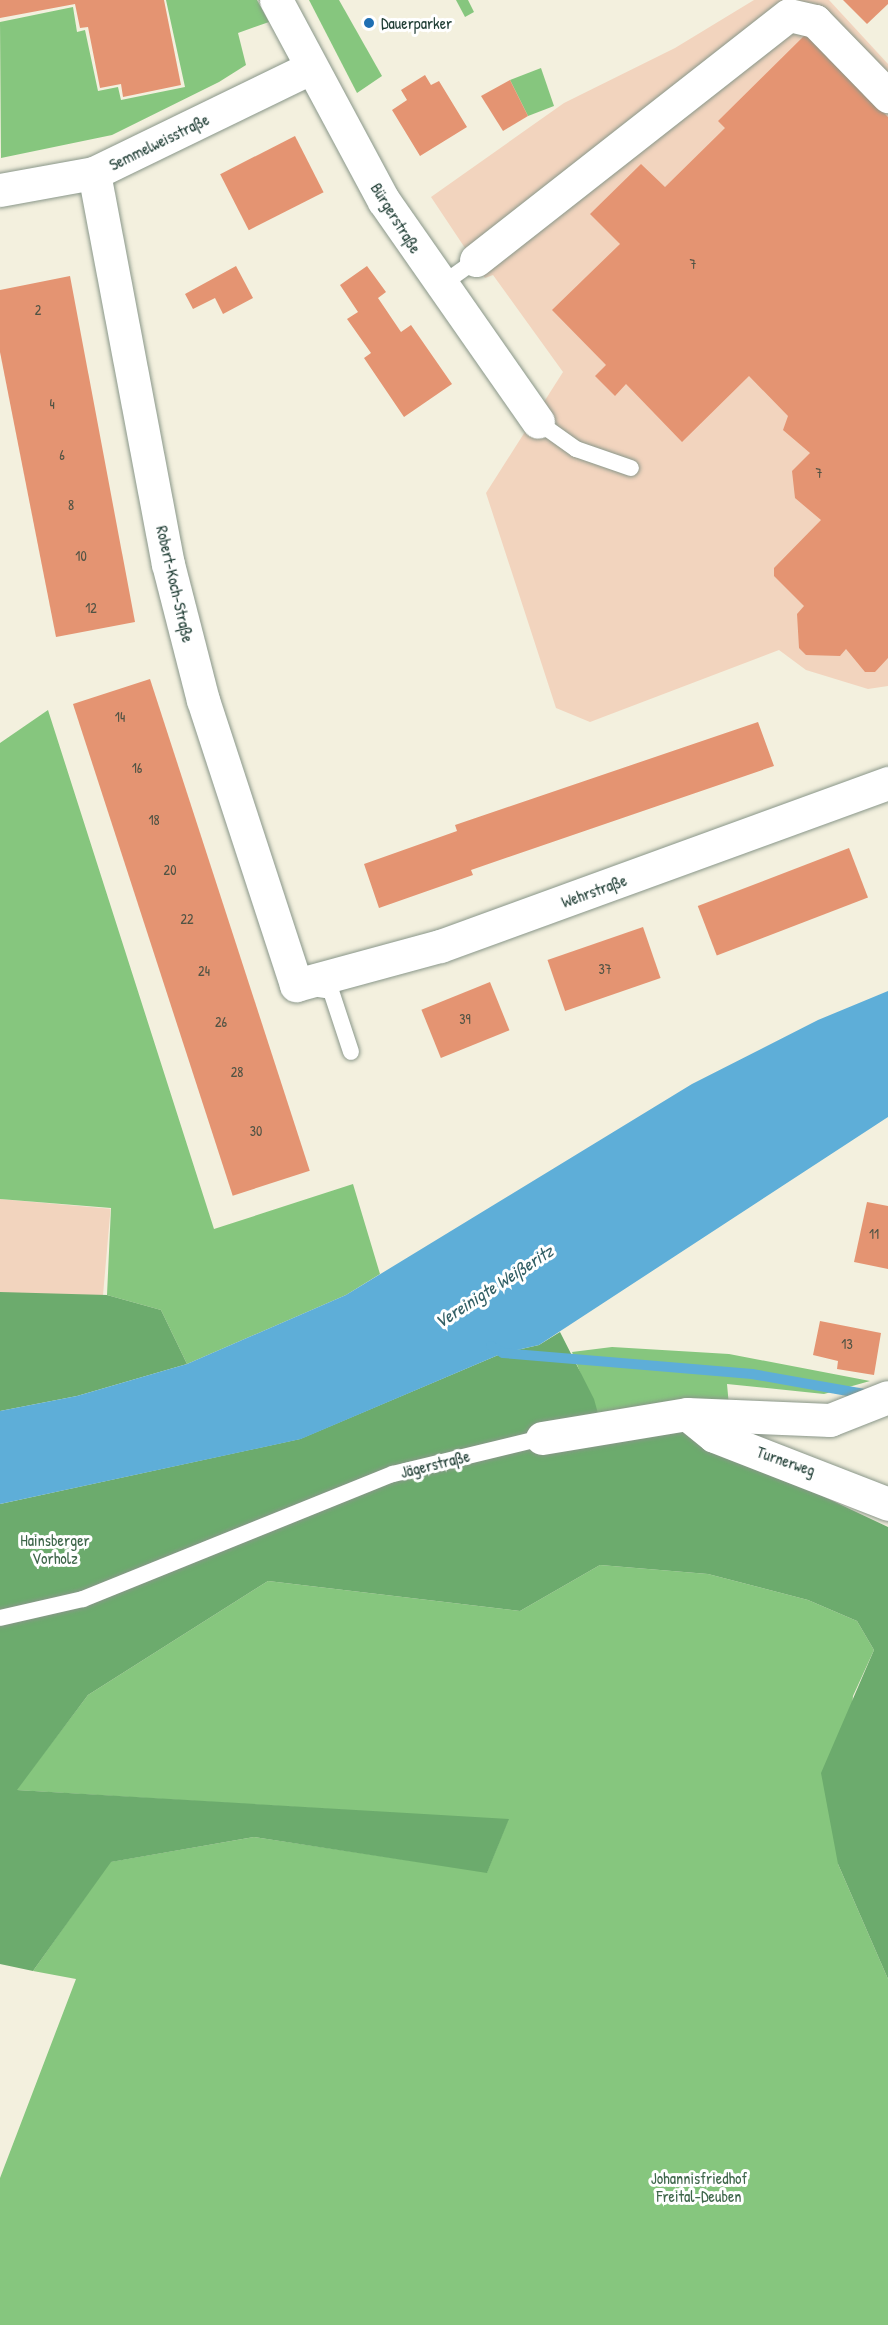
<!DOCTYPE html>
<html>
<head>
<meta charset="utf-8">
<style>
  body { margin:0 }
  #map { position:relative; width:888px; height:2325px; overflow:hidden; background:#f3f0de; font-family:"Patrick Hand",sans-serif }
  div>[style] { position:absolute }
  .built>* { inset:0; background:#f2d4be; transform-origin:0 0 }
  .green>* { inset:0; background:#86c67e }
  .forest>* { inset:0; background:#6cab6d }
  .water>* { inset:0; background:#5eaed8 }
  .stream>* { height:10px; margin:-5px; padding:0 5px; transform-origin:5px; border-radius:5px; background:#5eaed8 }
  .building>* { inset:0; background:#e49472; transform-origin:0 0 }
  .roads { filter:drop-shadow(0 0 2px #899689) drop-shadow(0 0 2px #899689) }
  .service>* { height:16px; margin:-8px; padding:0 8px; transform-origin:8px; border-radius:8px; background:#fff }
  .minor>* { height:33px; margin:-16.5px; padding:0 16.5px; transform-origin:16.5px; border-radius:16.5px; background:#fff }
  .dots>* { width:16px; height:16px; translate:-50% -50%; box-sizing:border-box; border:3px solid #fff; border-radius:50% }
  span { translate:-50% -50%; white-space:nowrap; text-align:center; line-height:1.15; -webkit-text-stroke:6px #fff; paint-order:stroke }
  .number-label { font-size:14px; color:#505344 }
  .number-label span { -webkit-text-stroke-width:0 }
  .poi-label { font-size:16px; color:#1f3d34 }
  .left { translate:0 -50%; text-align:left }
  .street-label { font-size:16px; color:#1f3d34 }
  .park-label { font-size:16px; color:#3e664a }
  .water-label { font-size:18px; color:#325f65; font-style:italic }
</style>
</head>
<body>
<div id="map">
  <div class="built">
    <div style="clip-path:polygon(754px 0,829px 0,888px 64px,888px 686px,868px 689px,806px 670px,779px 650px,590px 722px,556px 708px,486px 493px,563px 372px,493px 275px,485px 278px,431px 197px,564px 103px,675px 48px)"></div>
    <div style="left:0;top:1199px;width:111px;height:93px;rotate:5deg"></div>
  </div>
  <div class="green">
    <div style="clip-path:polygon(166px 0,257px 0,269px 22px,238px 33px,246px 65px,219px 82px,112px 135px,1px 158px,0 22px,73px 7px,77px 32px,85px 30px,98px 91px,118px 87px,121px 100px,185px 87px)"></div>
    <div style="clip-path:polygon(309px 0,339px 0,382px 76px,357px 93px)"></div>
    <div style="clip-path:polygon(456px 0,468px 0,474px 12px,465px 17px)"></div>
    <div style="clip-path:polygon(541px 68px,554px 106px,528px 116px,510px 80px)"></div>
    <div style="clip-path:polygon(48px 710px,214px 1229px,353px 1184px,380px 1274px,346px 1295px,187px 1364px,161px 1310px,107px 1295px,111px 1208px,0 1199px,0 743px)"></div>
    <div style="clip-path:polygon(612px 1347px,729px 1354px,870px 1381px,824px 1394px,727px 1384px,730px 1417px,602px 1428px,572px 1352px)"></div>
    <div style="clip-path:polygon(600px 1565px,708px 1574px,808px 1600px,857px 1621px,874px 1650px,853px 1696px,838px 1864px,888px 1979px,888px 2325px,0 2325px,0 2178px,76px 1979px,33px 1971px,110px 1862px,254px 1837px,487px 1872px,508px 1820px,16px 1790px,88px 1695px,268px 1581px,520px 1611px)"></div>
  </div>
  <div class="forest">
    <div style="clip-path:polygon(0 1292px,107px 1295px,161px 1310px,187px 1364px,77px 1396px,0 1411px)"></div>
    <div style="clip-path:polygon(560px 1332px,594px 1399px,602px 1428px,730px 1417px,731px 1453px,888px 1527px,888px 1979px,838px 1864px,821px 1773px,874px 1650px,857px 1621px,808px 1600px,708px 1574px,600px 1565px,520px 1611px,268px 1581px,88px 1695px,17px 1790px,509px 1819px,487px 1873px,254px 1837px,111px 1862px,33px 1971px,0 1964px,0 1504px,300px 1439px,503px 1353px,539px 1345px)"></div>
  </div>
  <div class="water">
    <div style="clip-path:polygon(888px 991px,888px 1117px,539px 1345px,503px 1353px,301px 1439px,0 1504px,0 1411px,77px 1396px,187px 1364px,346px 1295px,692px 1084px,818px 1020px)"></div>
  </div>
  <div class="stream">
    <div style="left:491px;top:1346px;width:14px;rotate:30deg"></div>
    <div style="left:503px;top:1353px;width:250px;rotate:4.8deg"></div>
    <div style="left:752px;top:1374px;width:120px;rotate:10.1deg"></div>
  </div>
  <div class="building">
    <div style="clip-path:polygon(0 0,164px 0,181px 85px,123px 97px,121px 84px,100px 88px,88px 27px,80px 28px,75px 4px,0 18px)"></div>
    <div style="clip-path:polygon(843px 0,888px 0,888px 4px,867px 24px)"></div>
    <div style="clip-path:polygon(806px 34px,888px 117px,888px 658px,875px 672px,865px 672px,846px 649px,840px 656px,806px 655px,799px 648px,797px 614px,804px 606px,774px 576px,774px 568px,821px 520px,795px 498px,792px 471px,810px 453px,783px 430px,788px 416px,749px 376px,682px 442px,626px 384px,615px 396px,595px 376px,606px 365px,552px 310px,620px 244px,590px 214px,641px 164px,665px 187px,725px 128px,718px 121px)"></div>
    <div style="clip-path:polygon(425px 75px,431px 85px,439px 81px,467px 127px,420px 156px,392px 110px,407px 100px,401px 90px)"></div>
    <div style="clip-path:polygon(510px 80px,528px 116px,503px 131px,481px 96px)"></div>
    <div style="left:295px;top:136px;width:63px;height:84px;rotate:63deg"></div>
    <div style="clip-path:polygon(236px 266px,253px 298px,223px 314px,215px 298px,193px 309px,185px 294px)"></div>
    <div style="clip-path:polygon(367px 266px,386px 292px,378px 298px,401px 332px,411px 325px,452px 384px,404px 417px,364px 358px,371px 353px,347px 319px,358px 312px,340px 285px)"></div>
    <div style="clip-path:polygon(70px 276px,135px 622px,56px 637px,0 352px,0 290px)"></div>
    <div style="left:150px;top:679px;width:517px;height:81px;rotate:72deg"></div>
    <div style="clip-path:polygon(758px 722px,774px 766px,471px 870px,473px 875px,379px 908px,364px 864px,457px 831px,455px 825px)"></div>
    <div style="left:849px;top:848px;width:53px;height:162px;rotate:69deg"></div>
    <div style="left:643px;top:927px;width:54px;height:101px;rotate:71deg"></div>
    <div style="left:490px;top:982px;width:52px;height:74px;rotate:68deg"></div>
    <div style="clip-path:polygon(867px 1202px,888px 1206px,888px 1269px,854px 1262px)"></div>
    <div style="clip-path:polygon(820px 1321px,881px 1333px,874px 1375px,837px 1369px,838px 1361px,813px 1355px)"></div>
  </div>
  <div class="roads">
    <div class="service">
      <div style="left:441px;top:285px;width:43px;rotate:-35.5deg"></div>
      <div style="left:538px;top:422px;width:47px;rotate:35.4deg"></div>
      <div style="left:576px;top:449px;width:58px;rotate:19.1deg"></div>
      <div style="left:312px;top:988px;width:19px;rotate:9deg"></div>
      <div style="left:331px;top:991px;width:64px;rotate:71.8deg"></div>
      <div style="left:0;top:1618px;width:85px;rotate:-12.9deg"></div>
      <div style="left:83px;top:1599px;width:334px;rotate:-22deg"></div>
      <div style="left:393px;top:1474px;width:153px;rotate:-13.6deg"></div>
    </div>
    <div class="minor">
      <div style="left:276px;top:0;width:228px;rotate:61.8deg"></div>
      <div style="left:384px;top:201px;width:269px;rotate:55.1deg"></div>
      <div style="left:94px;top:173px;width:398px;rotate:79.3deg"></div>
      <div style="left:168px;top:564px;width:140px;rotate:75.6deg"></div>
      <div style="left:203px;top:700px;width:300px;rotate:71.9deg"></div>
      <div style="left:296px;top:985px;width:149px;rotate:-15.2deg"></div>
      <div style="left:440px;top:946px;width:477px;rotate:-20deg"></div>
      <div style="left:0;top:190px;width:96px;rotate:-10.3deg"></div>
      <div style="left:94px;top:173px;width:240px;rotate:-25.9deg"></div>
      <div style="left:476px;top:260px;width:397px;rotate:-38.1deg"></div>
      <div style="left:789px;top:15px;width:27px;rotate:13deg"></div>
      <div style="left:815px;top:21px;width:105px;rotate:45.8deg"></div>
      <div style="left:688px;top:1415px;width:33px;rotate:39deg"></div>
      <div style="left:714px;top:1436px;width:187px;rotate:21.3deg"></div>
      <div style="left:542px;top:1438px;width:147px;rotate:-9.4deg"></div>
      <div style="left:687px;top:1414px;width:143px;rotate:2.4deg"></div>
      <div style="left:830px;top:1420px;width:62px;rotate:-21.6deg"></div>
    </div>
  </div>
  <div class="dots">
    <div style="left:369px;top:23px;background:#1f6fb2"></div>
  </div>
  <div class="number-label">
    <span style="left:693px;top:264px">7</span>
    <span style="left:38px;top:310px">2</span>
    <span style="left:52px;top:404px">4</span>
    <span style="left:62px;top:455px">6</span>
    <span style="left:819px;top:473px">7</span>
    <span style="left:71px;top:505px">8</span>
    <span style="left:81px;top:556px">10</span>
    <span style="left:91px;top:608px">12</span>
    <span style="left:120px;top:717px">14</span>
    <span style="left:137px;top:768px">16</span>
    <span style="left:154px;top:820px">18</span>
    <span style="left:170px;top:870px">20</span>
    <span style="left:187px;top:919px">22</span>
    <span style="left:605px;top:969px">37</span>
    <span style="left:204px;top:971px">24</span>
    <span style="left:465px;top:1019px">39</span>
    <span style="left:221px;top:1022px">26</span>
    <span style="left:237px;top:1072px">28</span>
    <span style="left:256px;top:1131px">30</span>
    <span style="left:874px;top:1234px">11</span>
    <span style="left:847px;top:1344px">13</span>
  </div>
  <div class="poi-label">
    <span class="left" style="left:381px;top:23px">Dauerparker</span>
  </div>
  <div class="street-label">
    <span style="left:159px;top:142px;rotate:-26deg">Semmelweisstraße</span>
    <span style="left:396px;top:218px;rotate:58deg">Bürgerstraße</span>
    <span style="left:175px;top:584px;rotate:77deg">Robert-Koch-Straße</span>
    <span style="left:594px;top:891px;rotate:-20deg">Wehrstraße</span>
    <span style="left:786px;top:1461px;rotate:19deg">Turnerweg</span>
    <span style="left:435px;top:1464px;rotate:-14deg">Jägerstraße</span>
  </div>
  <div class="park-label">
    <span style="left:55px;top:1549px">Hainsberger<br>Vorholz</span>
    <span style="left:699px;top:2187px">Johannisfriedhof<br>Freital-Deuben</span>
  </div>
  <div class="water-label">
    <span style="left:494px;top:1287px;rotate:-33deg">Vereinigte Weißeritz</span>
  </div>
</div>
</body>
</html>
